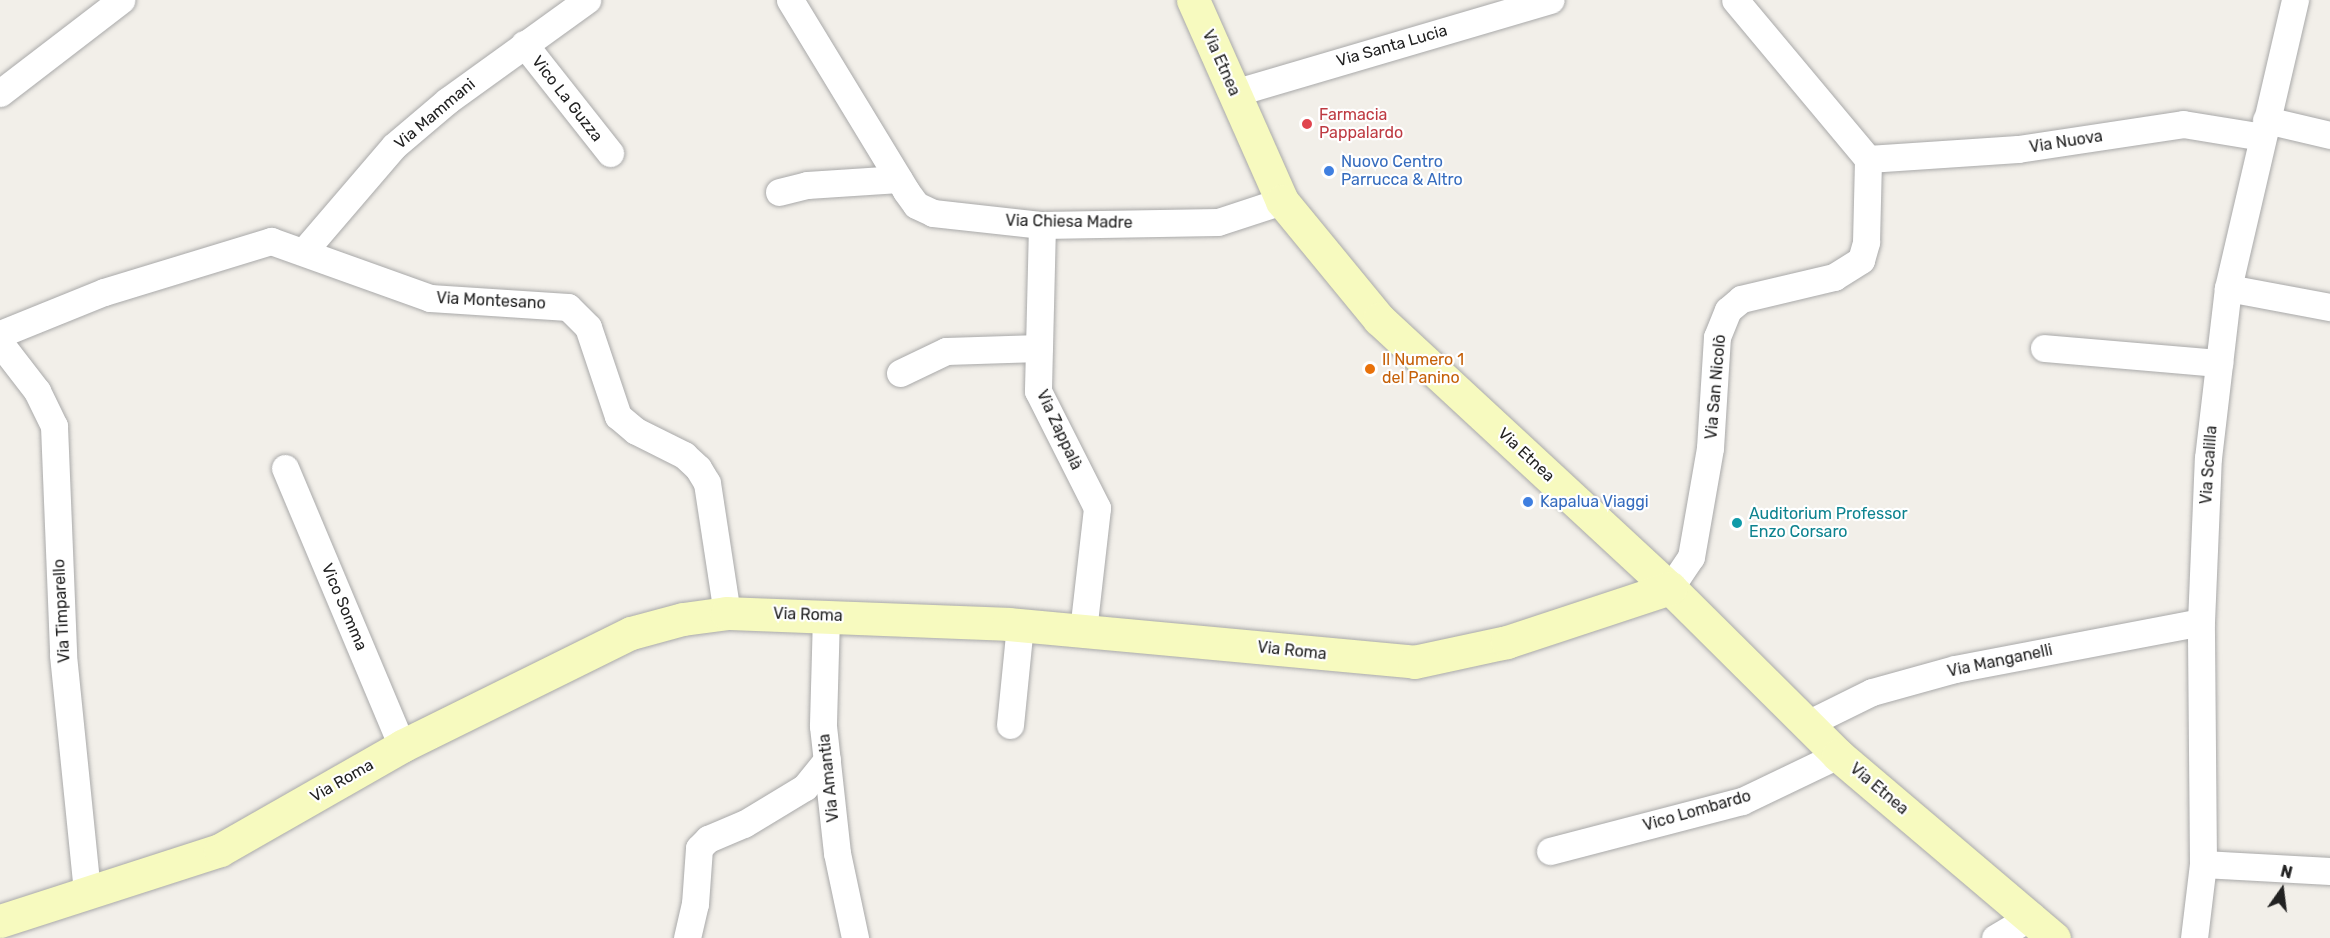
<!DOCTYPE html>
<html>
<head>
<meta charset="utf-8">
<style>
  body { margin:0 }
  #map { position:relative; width:2330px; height:938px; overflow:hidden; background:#f2efe9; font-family:Rubik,sans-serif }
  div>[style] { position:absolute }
  .roads { filter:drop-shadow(0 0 2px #a9a9a9) drop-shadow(0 0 2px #a9a9a9) }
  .street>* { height:27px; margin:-13.5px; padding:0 13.5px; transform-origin:13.5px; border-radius:13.5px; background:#fff }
  .secondary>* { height:33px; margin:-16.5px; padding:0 16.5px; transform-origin:16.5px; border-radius:16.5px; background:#f7fabf }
  .dots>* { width:16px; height:16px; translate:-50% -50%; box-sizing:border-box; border:3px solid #fff; border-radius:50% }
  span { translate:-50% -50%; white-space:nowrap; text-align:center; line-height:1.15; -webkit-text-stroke:4.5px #fff; paint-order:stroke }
  .street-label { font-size:16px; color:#222 }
  .health-label { font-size:16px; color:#be3a42 }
  .left { translate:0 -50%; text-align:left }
  .shop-label { font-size:16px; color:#366cbe }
  .food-label { font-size:16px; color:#c56008 }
  .culture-label { font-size:16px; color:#0d838f }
  .north { position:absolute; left:2252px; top:860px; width:60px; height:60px; -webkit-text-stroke:4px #fff; paint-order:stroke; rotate:14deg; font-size:16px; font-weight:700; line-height:24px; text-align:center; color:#222 }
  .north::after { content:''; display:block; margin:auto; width:21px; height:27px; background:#222; clip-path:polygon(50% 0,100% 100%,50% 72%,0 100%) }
</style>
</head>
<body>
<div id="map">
  <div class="roads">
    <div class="street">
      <div style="left:790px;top:0;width:223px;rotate:58.7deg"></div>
      <div style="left:906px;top:191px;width:17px;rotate:54deg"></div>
      <div style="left:916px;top:205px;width:19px;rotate:25deg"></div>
      <div style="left:933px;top:213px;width:110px;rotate:6.3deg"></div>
      <div style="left:1042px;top:225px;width:176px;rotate:-1deg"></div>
      <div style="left:1218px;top:222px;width:67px;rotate:-18.2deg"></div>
      <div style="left:524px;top:44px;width:139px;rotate:51.7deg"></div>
      <div style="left:0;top:93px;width:153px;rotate:-37.5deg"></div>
      <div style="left:1234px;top:93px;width:330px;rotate:-16.4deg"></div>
      <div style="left:2266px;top:120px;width:66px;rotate:13.2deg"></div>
      <div style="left:1868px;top:159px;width:150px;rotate:-3.8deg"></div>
      <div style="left:2018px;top:149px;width:167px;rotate:-8.6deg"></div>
      <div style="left:2183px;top:124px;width:80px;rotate:9.3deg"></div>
      <div style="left:779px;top:192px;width:29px;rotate:-14deg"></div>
      <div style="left:807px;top:185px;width:92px;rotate:-3.7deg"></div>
      <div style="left:1042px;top:225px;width:166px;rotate:91.4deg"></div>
      <div style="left:1038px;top:391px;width:131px;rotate:63.2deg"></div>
      <div style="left:1097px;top:508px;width:124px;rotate:96.5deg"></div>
      <div style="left:304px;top:251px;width:138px;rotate:-49.4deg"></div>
      <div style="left:394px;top:146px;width:70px;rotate:-40.3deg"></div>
      <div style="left:447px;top:101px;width:173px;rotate:-35.8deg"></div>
      <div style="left:2228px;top:288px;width:104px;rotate:10.6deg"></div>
      <div style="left:0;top:334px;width:112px;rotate:-22deg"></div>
      <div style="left:104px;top:292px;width:175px;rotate:-17deg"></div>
      <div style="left:271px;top:241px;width:169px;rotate:19.7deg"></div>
      <div style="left:430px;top:298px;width:138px;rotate:3.7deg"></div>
      <div style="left:568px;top:307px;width:28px;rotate:45deg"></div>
      <div style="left:588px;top:327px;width:94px;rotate:71.4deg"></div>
      <div style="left:618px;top:416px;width:23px;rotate:40deg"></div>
      <div style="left:636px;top:431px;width:54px;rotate:26.6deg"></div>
      <div style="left:684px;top:455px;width:19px;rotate:43deg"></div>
      <div style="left:698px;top:468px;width:17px;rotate:59deg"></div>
      <div style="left:707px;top:483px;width:132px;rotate:81.3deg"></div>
      <div style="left:0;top:343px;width:61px;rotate:52.4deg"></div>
      <div style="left:37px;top:391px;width:39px;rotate:64deg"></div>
      <div style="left:54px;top:426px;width:229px;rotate:87.7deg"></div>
      <div style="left:63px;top:655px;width:239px;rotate:84.2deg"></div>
      <div style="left:2044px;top:348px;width:176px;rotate:4.9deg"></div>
      <div style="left:900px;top:373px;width:51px;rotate:-25.6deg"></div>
      <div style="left:946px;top:351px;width:93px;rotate:-1.8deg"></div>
      <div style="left:285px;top:468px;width:302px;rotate:67.2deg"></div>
      <div style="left:1670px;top:588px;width:37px;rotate:-56deg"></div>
      <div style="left:1691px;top:557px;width:111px;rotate:-80.1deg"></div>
      <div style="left:1710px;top:448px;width:111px;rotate:-86.4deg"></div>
      <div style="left:1717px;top:337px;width:29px;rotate:-68deg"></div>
      <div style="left:1728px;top:310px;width:17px;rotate:-40deg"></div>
      <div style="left:1741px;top:299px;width:96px;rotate:-13.3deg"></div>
      <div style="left:1834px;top:277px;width:32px;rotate:-32deg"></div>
      <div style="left:1861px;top:260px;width:19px;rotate:-74deg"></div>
      <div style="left:1866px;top:242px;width:83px;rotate:-88.6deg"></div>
      <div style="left:1868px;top:159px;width:207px;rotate:-129.9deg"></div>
      <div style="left:826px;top:616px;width:110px;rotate:91.6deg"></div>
      <div style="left:823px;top:726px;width:128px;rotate:83.7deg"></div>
      <div style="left:837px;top:853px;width:87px;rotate:78deg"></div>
      <div style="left:1807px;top:724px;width:72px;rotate:-26.2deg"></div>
      <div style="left:1872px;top:692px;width:86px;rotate:-15.5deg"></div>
      <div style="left:1955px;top:669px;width:250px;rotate:-10.8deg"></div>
      <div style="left:1010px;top:725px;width:100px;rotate:-84.3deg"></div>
      <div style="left:1550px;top:851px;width:198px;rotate:-14.6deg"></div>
      <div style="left:1742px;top:801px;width:106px;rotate:-25.6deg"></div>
      <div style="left:2203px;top:864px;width:127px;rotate:3.2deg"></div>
      <div style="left:687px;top:938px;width:35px;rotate:-77deg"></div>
      <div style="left:695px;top:904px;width:56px;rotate:-85.9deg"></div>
      <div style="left:699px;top:848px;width:13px;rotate:-45deg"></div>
      <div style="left:708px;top:839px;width:39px;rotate:-23deg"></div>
      <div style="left:744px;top:824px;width:71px;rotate:-31.2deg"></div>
      <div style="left:805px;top:787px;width:35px;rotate:-51deg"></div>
      <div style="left:1995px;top:938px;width:43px;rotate:-30.7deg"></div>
      <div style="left:2194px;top:938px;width:75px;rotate:-83.1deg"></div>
      <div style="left:2203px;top:864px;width:242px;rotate:-90.5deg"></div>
      <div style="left:2201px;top:622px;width:164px;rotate:-87.6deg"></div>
      <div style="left:2208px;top:458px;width:171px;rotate:-83.3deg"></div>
      <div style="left:2228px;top:288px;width:296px;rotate:-76.9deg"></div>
    </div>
    <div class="secondary">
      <div style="left:1193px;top:0;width:220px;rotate:66.1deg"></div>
      <div style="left:1282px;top:201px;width:153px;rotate:50.6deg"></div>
      <div style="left:1379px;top:319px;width:396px;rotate:42.8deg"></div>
      <div style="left:1670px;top:588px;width:237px;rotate:44.8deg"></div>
      <div style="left:1838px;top:755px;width:283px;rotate:40.3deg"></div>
      <div style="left:0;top:921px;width:231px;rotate:-17.9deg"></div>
      <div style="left:220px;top:850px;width:210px;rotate:-29.7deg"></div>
      <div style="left:402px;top:746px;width:255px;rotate:-26.3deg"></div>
      <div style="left:631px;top:633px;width:54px;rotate:-15.1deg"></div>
      <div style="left:683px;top:619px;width:44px;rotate:-7.8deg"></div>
      <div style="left:727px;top:613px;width:281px;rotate:2.2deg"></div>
      <div style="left:1008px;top:624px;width:408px;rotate:5.3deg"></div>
      <div style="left:1414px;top:662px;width:95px;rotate:-12.1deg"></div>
      <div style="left:1507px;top:642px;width:172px;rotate:-18.3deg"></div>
    </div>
  </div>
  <div class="dots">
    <div style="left:1307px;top:124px;background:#e0444e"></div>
    <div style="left:1329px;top:171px;background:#3f7fe0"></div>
    <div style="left:1370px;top:369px;background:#e8710a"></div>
    <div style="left:1528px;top:502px;background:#3f7fe0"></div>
    <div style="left:1737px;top:523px;background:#0f9aa8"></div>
  </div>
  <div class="street-label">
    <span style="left:1392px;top:46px;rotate:-16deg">Via Santa Lucia</span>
    <span style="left:1221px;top:63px;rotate:66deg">Via Etnea</span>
    <span style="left:567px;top:99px;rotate:52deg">Vico La Guzza</span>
    <span style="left:435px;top:114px;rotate:-40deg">Via Mammani</span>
    <span style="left:2066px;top:142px;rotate:-9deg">Via Nuova</span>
    <span style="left:1069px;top:222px;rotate:1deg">Via Chiesa Madre</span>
    <span style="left:491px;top:301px;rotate:3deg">Via Montesano</span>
    <span style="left:1716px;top:387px;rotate:-85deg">Via San Nicolò</span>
    <span style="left:1059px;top:430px;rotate:65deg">Via Zappalà</span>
    <span style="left:1526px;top:455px;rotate:43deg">Via Etnea</span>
    <span style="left:2209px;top:465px;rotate:-86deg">Via Scalilla</span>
    <span style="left:344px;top:607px;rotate:67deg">Vico Somma</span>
    <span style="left:62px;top:611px;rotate:-93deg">Via Timparello</span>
    <span style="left:808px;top:615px;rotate:2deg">Via Roma</span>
    <span style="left:1292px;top:651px;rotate:6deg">Via Roma</span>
    <span style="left:2000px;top:661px;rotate:-12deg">Via Manganelli</span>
    <span style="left:829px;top:778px;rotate:-96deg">Via Amantia</span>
    <span style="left:342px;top:781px;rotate:-30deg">Via Roma</span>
    <span style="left:1879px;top:789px;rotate:40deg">Via Etnea</span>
    <span style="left:1697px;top:811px;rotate:-16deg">Vico Lombardo</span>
  </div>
  <div class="health-label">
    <span class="left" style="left:1319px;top:124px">Farmacia<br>Pappalardo</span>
  </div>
  <div class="shop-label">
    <span class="left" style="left:1341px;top:171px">Nuovo Centro<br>Parrucca &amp; Altro</span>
    <span class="left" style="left:1540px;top:502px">Kapalua Viaggi</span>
  </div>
  <div class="food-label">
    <span class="left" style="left:1382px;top:369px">Il Numero 1<br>del Panino</span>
  </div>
  <div class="culture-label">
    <span class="left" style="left:1749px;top:523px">Auditorium Professor<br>Enzo Corsaro</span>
  </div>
  <div class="north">N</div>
</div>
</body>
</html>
